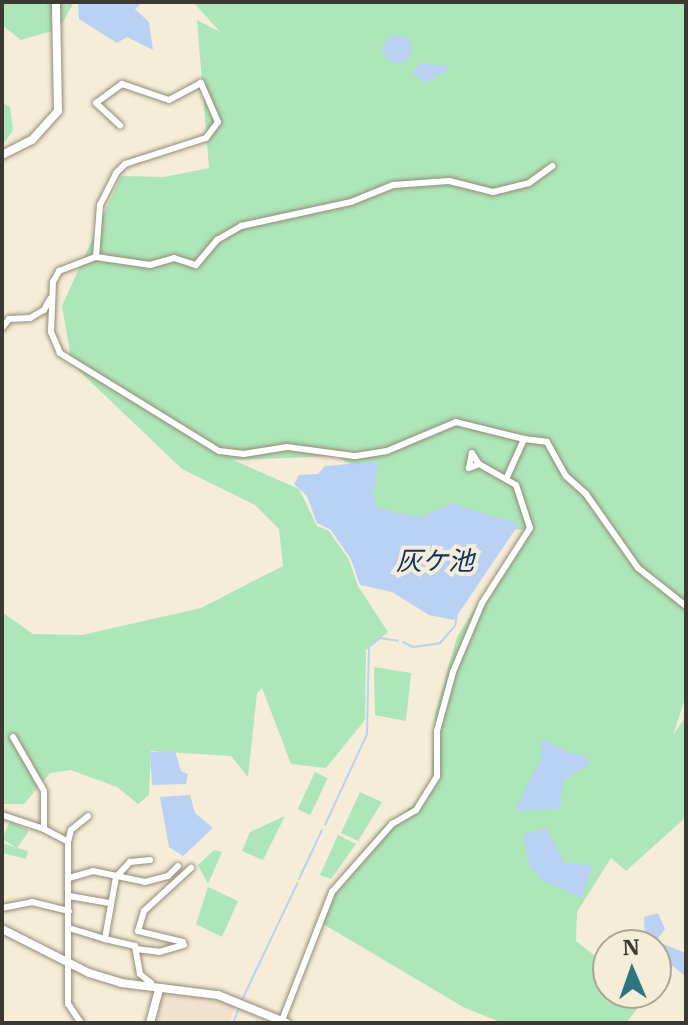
<!DOCTYPE html>
<html>
<head>
<meta charset="utf-8">
<style>
  body { margin:0 }
  #map { position:relative; width:688px; height:1025px; overflow:hidden; background:#f5edd7; font-family:"IBM Plex Serif","Noto Sans JP",serif }
  div>[style] { position:absolute }
  .commercial>* { inset:0; background:#f2e1cf }
  .green>* { inset:0; background:#ade6b9; transform-origin:0 0 }
  .water>* { inset:0; background:#b9d2f4 }
  .round { border-radius:50% }
  .stream>* { height:2px; margin:-1px; padding:0 1px; transform-origin:1px; border-radius:1px; background:#b9d2f4 }
  .roads { filter:drop-shadow(0 0 2px #938b77) drop-shadow(0 0 2px #938b77) }
  .minor>* { height:6px; margin:-3px; padding:0 3px; transform-origin:3px; border-radius:3px; background:#fff }
  .tertiary>* { height:8px; margin:-4px; padding:0 4px; transform-origin:4px; border-radius:4px; background:#fff }
  span { translate:-50% -50%; white-space:nowrap; text-align:center; line-height:1.15; -webkit-text-stroke:8px #f5edd7; paint-order:stroke }
  .water-label { font-size:26px; color:#0d3465; font-style:italic }
  .frame { position:absolute; inset:0; border:4px solid #3c3930; pointer-events:none }
  .north { position:absolute; left:592px; top:929px; width:80px; height:80px; box-sizing:border-box; background:#f5edd7; border:2px solid #aba594; border-radius:50%; rotate:358deg; font-size:22px; font-weight:700; line-height:32px; text-align:center; color:#3c3930 }
  .north::after { content:''; display:block; margin:auto; width:28px; height:36px; background:#2d7580; clip-path:polygon(50% 0,100% 100%,50% 72%,0 100%) }
</style>
</head>
<body>
<div id="map">
  <div class="commercial">
    <div style="clip-path:polygon(162px 995px,190px 995px,236px 1004px,229px 1023px,160px 1023px,156px 1022px)"></div>
  </div>
  <div class="green">
    <div style="clip-path:polygon(2px 2px,73px 2px,73px 4px,59px 29px,21px 40px,2px 25px)"></div>
    <div style="clip-path:polygon(193px 2px,686px 2px,686px 695px,673px 735px,686px 716px,686px 817px,626px 871px,611px 858px,577px 912px,576px 941px,608px 966px,608px 993px,636px 993px,637px 1009px,626px 1023px,503px 1023px,465px 1008px,323px 924px,334px 894px,347px 882px,342px 876px,384px 826px,416px 803px,431px 780px,435px 714px,457px 637px,525px 530px,423px 521px,374px 510px,366px 475px,337px 456px,233px 460px,299px 489px,317px 526px,329px 531px,349px 560px,358px 586px,388px 632px,366px 650px,365px 720px,326px 768px,291px 764px,262px 688px,257px 693px,248px 777px,231px 756px,151px 751px,149px 795px,138px 804px,117px 787px,71px 770px,50px 773px,24px 804px,2px 804px,2px 612px,33px 634px,82px 635px,201px 608px,283px 566px,279px 529px,255px 505px,182px 469px,72px 364px,62px 306px,121px 176px,164px 177px,209px 168px,197px 20px,220px 32px)"></div>
    <div style="clip-path:polygon(2px 103px,10px 107px,13px 130px,2px 146px)"></div>
    <div style="clip-path:polygon(374px 667px,411px 673px,406px 721px,375px 715px)"></div>
    <div style="left:315px;top:772px;width:14px;height:41px;rotate:25deg"></div>
    <div style="clip-path:polygon(360px 792px,382px 802px,358px 841px,341px 833px)"></div>
    <div style="clip-path:polygon(285px 816px,263px 860px,242px 851px,250px 832px)"></div>
    <div style="clip-path:polygon(10px 821px,29px 831px,17px 848px,28px 851px,26px 859px,2px 853px,3px 843px,17px 848px,2px 839px)"></div>
    <div style="clip-path:polygon(338px 835px,356px 844px,331px 879px,320px 875px)"></div>
    <div style="clip-path:polygon(214px 850px,222px 852px,208px 884px,198px 865px)"></div>
    <div style="clip-path:polygon(208px 887px,238px 901px,222px 937px,196px 924px)"></div>
  </div>
  <div class="water">
    <div style="clip-path:polygon(78px 2px,142px 2px,135px 9px,149px 22px,153px 50px,127px 37px,117px 43px,79px 19px)"></div>
    <div class="round" style="left:383px;top:35px;width:28px;height:28px"></div>
    <div style="clip-path:polygon(420px 63px,447px 66px,449px 70px,426px 82px,412px 74px)"></div>
    <div style="clip-path:polygon(373px 462px,378px 465px,373px 496px,378px 508px,420px 518px,451px 503px,519px 524px,454px 620px,429px 615px,392px 592px,360px 585px,351px 559px,330px 529px,317px 523px,307px 496px,294px 484px,299px 475px,318px 474px,325px 466px)"></div>
    <div style="clip-path:polygon(542px 738px,569px 753px,585px 755px,590px 763px,563px 781px,560px 809px,515px 810px,541px 758px)"></div>
    <div style="clip-path:polygon(175px 751px,181px 771px,188px 774px,186px 784px,152px 785px,150px 752px)"></div>
    <div style="clip-path:polygon(190px 795px,195px 813px,213px 828px,183px 856px,169px 847px,160px 797px)"></div>
    <div style="clip-path:polygon(546px 828px,564px 862px,593px 866px,581px 898px,542px 880px,528px 863px,524px 834px)"></div>
    <div style="clip-path:polygon(658px 913px,665px 929px,653px 945px,645px 945px,644px 917px)"></div>
    <div style="clip-path:polygon(663px 944px,686px 953px,686px 977px,656px 952px)"></div>
  </div>
  <div class="stream">
    <div style="left:403px;top:642px;width:11px;rotate:27deg"></div>
    <div style="left:413px;top:647px;width:27px;rotate:-8deg"></div>
    <div style="left:440px;top:643px;width:23px;rotate:-49deg"></div>
    <div style="left:455px;top:626px;width:11px;rotate:-80deg"></div>
    <div style="left:325px;top:825px;width:100px;rotate:-65.2deg"></div>
    <div style="left:367px;top:734px;width:87px;rotate:-88.7deg"></div>
    <div style="left:369px;top:647px;width:14px;rotate:-39deg"></div>
    <div style="left:380px;top:638px;width:18px;rotate:9deg"></div>
    <div style="left:299px;top:879px;width:54px;rotate:-64.9deg"></div>
    <div style="left:241px;top:1002px;width:131px;rotate:-64.6deg"></div>
    <div style="left:233px;top:1023px;width:16px;rotate:-68deg"></div>
  </div>
  <div class="roads">
    <div class="minor">
      <div style="left:96px;top:257px;width:52px;rotate:-85.6deg"></div>
      <div style="left:100px;top:205px;width:36px;rotate:-63deg"></div>
      <div style="left:116px;top:173px;width:13px;rotate:-45deg"></div>
      <div style="left:125px;top:164px;width:85px;rotate:-17.8deg"></div>
      <div style="left:206px;top:138px;width:20px;rotate:-53deg"></div>
      <div style="left:218px;top:122px;width:43px;rotate:-113.6deg"></div>
      <div style="left:201px;top:83px;width:36px;rotate:152deg"></div>
      <div style="left:169px;top:100px;width:50px;rotate:-161.2deg"></div>
      <div style="left:122px;top:84px;width:32px;rotate:144deg"></div>
      <div style="left:96px;top:103px;width:33px;rotate:43deg"></div>
      <div style="left:2px;top:328px;width:11px;rotate:-52deg"></div>
      <div style="left:9px;top:319px;width:21px;rotate:-3deg"></div>
      <div style="left:30px;top:318px;width:16px;rotate:-30deg"></div>
      <div style="left:44px;top:310px;width:13px;rotate:-61deg"></div>
      <div style="left:524px;top:439px;width:70px;rotate:-166deg"></div>
      <div style="left:456px;top:422px;width:75px;rotate:157.2deg"></div>
      <div style="left:387px;top:451px;width:33px;rotate:171deg"></div>
      <div style="left:354px;top:456px;width:68px;rotate:-172.3deg"></div>
      <div style="left:287px;top:447px;width:44px;rotate:170.8deg"></div>
      <div style="left:244px;top:454px;width:25px;rotate:-173deg"></div>
      <div style="left:219px;top:451px;width:187px;rotate:-148.4deg"></div>
      <div style="left:60px;top:353px;width:23px;rotate:-113deg"></div>
      <div style="left:51px;top:332px;width:50px;rotate:-87.7deg"></div>
      <div style="left:53px;top:282px;width:13px;rotate:-61deg"></div>
      <div style="left:59px;top:271px;width:40px;rotate:-21deg"></div>
      <div style="left:96px;top:257px;width:55px;rotate:8.4deg"></div>
      <div style="left:150px;top:265px;width:25px;rotate:-16deg"></div>
      <div style="left:174px;top:258px;width:23px;rotate:18deg"></div>
      <div style="left:196px;top:265px;width:33px;rotate:-50deg"></div>
      <div style="left:217px;top:240px;width:28px;rotate:-30deg"></div>
      <div style="left:241px;top:226px;width:113px;rotate:-12.3deg"></div>
      <div style="left:351px;top:202px;width:45px;rotate:-22deg"></div>
      <div style="left:393px;top:185px;width:56px;rotate:-4.1deg"></div>
      <div style="left:449px;top:181px;width:45px;rotate:14deg"></div>
      <div style="left:493px;top:192px;width:37px;rotate:-14deg"></div>
      <div style="left:529px;top:183px;width:29px;rotate:-36deg"></div>
      <div style="left:507px;top:477px;width:42px;rotate:-65.9deg"></div>
      <div style="left:524px;top:439px;width:23px;rotate:7deg"></div>
      <div style="left:547px;top:442px;width:39px;rotate:61deg"></div>
      <div style="left:566px;top:476px;width:27px;rotate:42deg"></div>
      <div style="left:586px;top:494px;width:90px;rotate:54.9deg"></div>
      <div style="left:638px;top:568px;width:61px;rotate:38.4deg"></div>
      <div style="left:13px;top:737px;width:62px;rotate:60.1deg"></div>
      <div style="left:44px;top:791px;width:38px;rotate:90deg"></div>
      <div style="left:44px;top:829px;width:27px;rotate:28deg"></div>
      <div style="left:2px;top:815px;width:44px;rotate:18.4deg"></div>
      <div style="left:150px;top:860px;width:20px;rotate:174deg"></div>
      <div style="left:130px;top:862px;width:21px;rotate:133deg"></div>
      <div style="left:116px;top:877px;width:63px;rotate:100.1deg"></div>
      <div style="left:105px;top:939px;width:31px;rotate:13deg"></div>
      <div style="left:135px;top:946px;width:28px;rotate:80deg"></div>
      <div style="left:140px;top:974px;width:14px;rotate:39deg"></div>
      <div style="left:69px;top:878px;width:25px;rotate:-16deg"></div>
      <div style="left:93px;top:871px;width:53px;rotate:11.9deg"></div>
      <div style="left:145px;top:882px;width:24px;rotate:-15deg"></div>
      <div style="left:168px;top:876px;width:14px;rotate:-45deg"></div>
      <div style="left:69px;top:896px;width:41px;rotate:9.9deg"></div>
      <div style="left:2px;top:908px;width:31px;rotate:-11deg"></div>
      <div style="left:32px;top:902px;width:38px;rotate:14deg"></div>
      <div style="left:69px;top:928px;width:38px;rotate:17deg"></div>
      <div style="left:183px;top:942px;width:46px;rotate:-166.3deg"></div>
      <div style="left:138px;top:931px;width:21px;rotate:-73deg"></div>
      <div style="left:144px;top:911px;width:64px;rotate:-42.5deg"></div>
      <div style="left:136px;top:949px;width:23px;rotate:7deg"></div>
      <div style="left:159px;top:952px;width:26px;rotate:-16deg"></div>
      <div style="left:81px;top:1023px;width:23px;rotate:-124deg"></div>
      <div style="left:68px;top:1004px;width:162px;rotate:-90deg"></div>
      <div style="left:68px;top:842px;width:12px;rotate:-76deg"></div>
      <div style="left:71px;top:830px;width:22px;rotate:-39deg"></div>
      <div style="left:281px;top:1023px;width:141px;rotate:-68.7deg"></div>
      <div style="left:332px;top:892px;width:91px;rotate:-48.6deg"></div>
      <div style="left:392px;top:824px;width:28px;rotate:-30deg"></div>
      <div style="left:416px;top:810px;width:40px;rotate:-58deg"></div>
      <div style="left:437px;top:776px;width:45px;rotate:-90deg"></div>
      <div style="left:437px;top:731px;width:61px;rotate:-74.8deg"></div>
      <div style="left:453px;top:672px;width:75px;rotate:-67.2deg"></div>
      <div style="left:482px;top:603px;width:89px;rotate:-57.4deg"></div>
      <div style="left:530px;top:528px;width:45px;rotate:-108deg"></div>
      <div style="left:516px;top:485px;width:43px;rotate:-150.4deg"></div>
      <div style="left:479px;top:464px;width:11px;rotate:158deg"></div>
      <div style="left:469px;top:468px;width:15px;rotate:-79deg"></div>
      <div style="left:472px;top:453px;width:13px;rotate:58deg"></div>
    </div>
    <div class="tertiary">
      <div style="left:2px;top:155px;width:34px;rotate:-27deg"></div>
      <div style="left:32px;top:140px;width:39px;rotate:-48deg"></div>
      <div style="left:58px;top:111px;width:109px;rotate:-91.1deg"></div>
      <div style="left:2px;top:929px;width:97px;rotate:26.8deg"></div>
      <div style="left:89px;top:973px;width:34px;rotate:17deg"></div>
      <div style="left:121px;top:983px;width:98px;rotate:7.1deg"></div>
      <div style="left:218px;top:995px;width:74px;rotate:22.1deg"></div>
      <div style="left:150px;top:1023px;width:35px;rotate:-75deg"></div>
    </div>
  </div>
  <div class="water-label">
    <span style="left:435px;top:561px">灰ケ池</span>
  </div>
  <div class="frame"></div>
  <div class="north">N</div>
</div>
</body>
</html>
